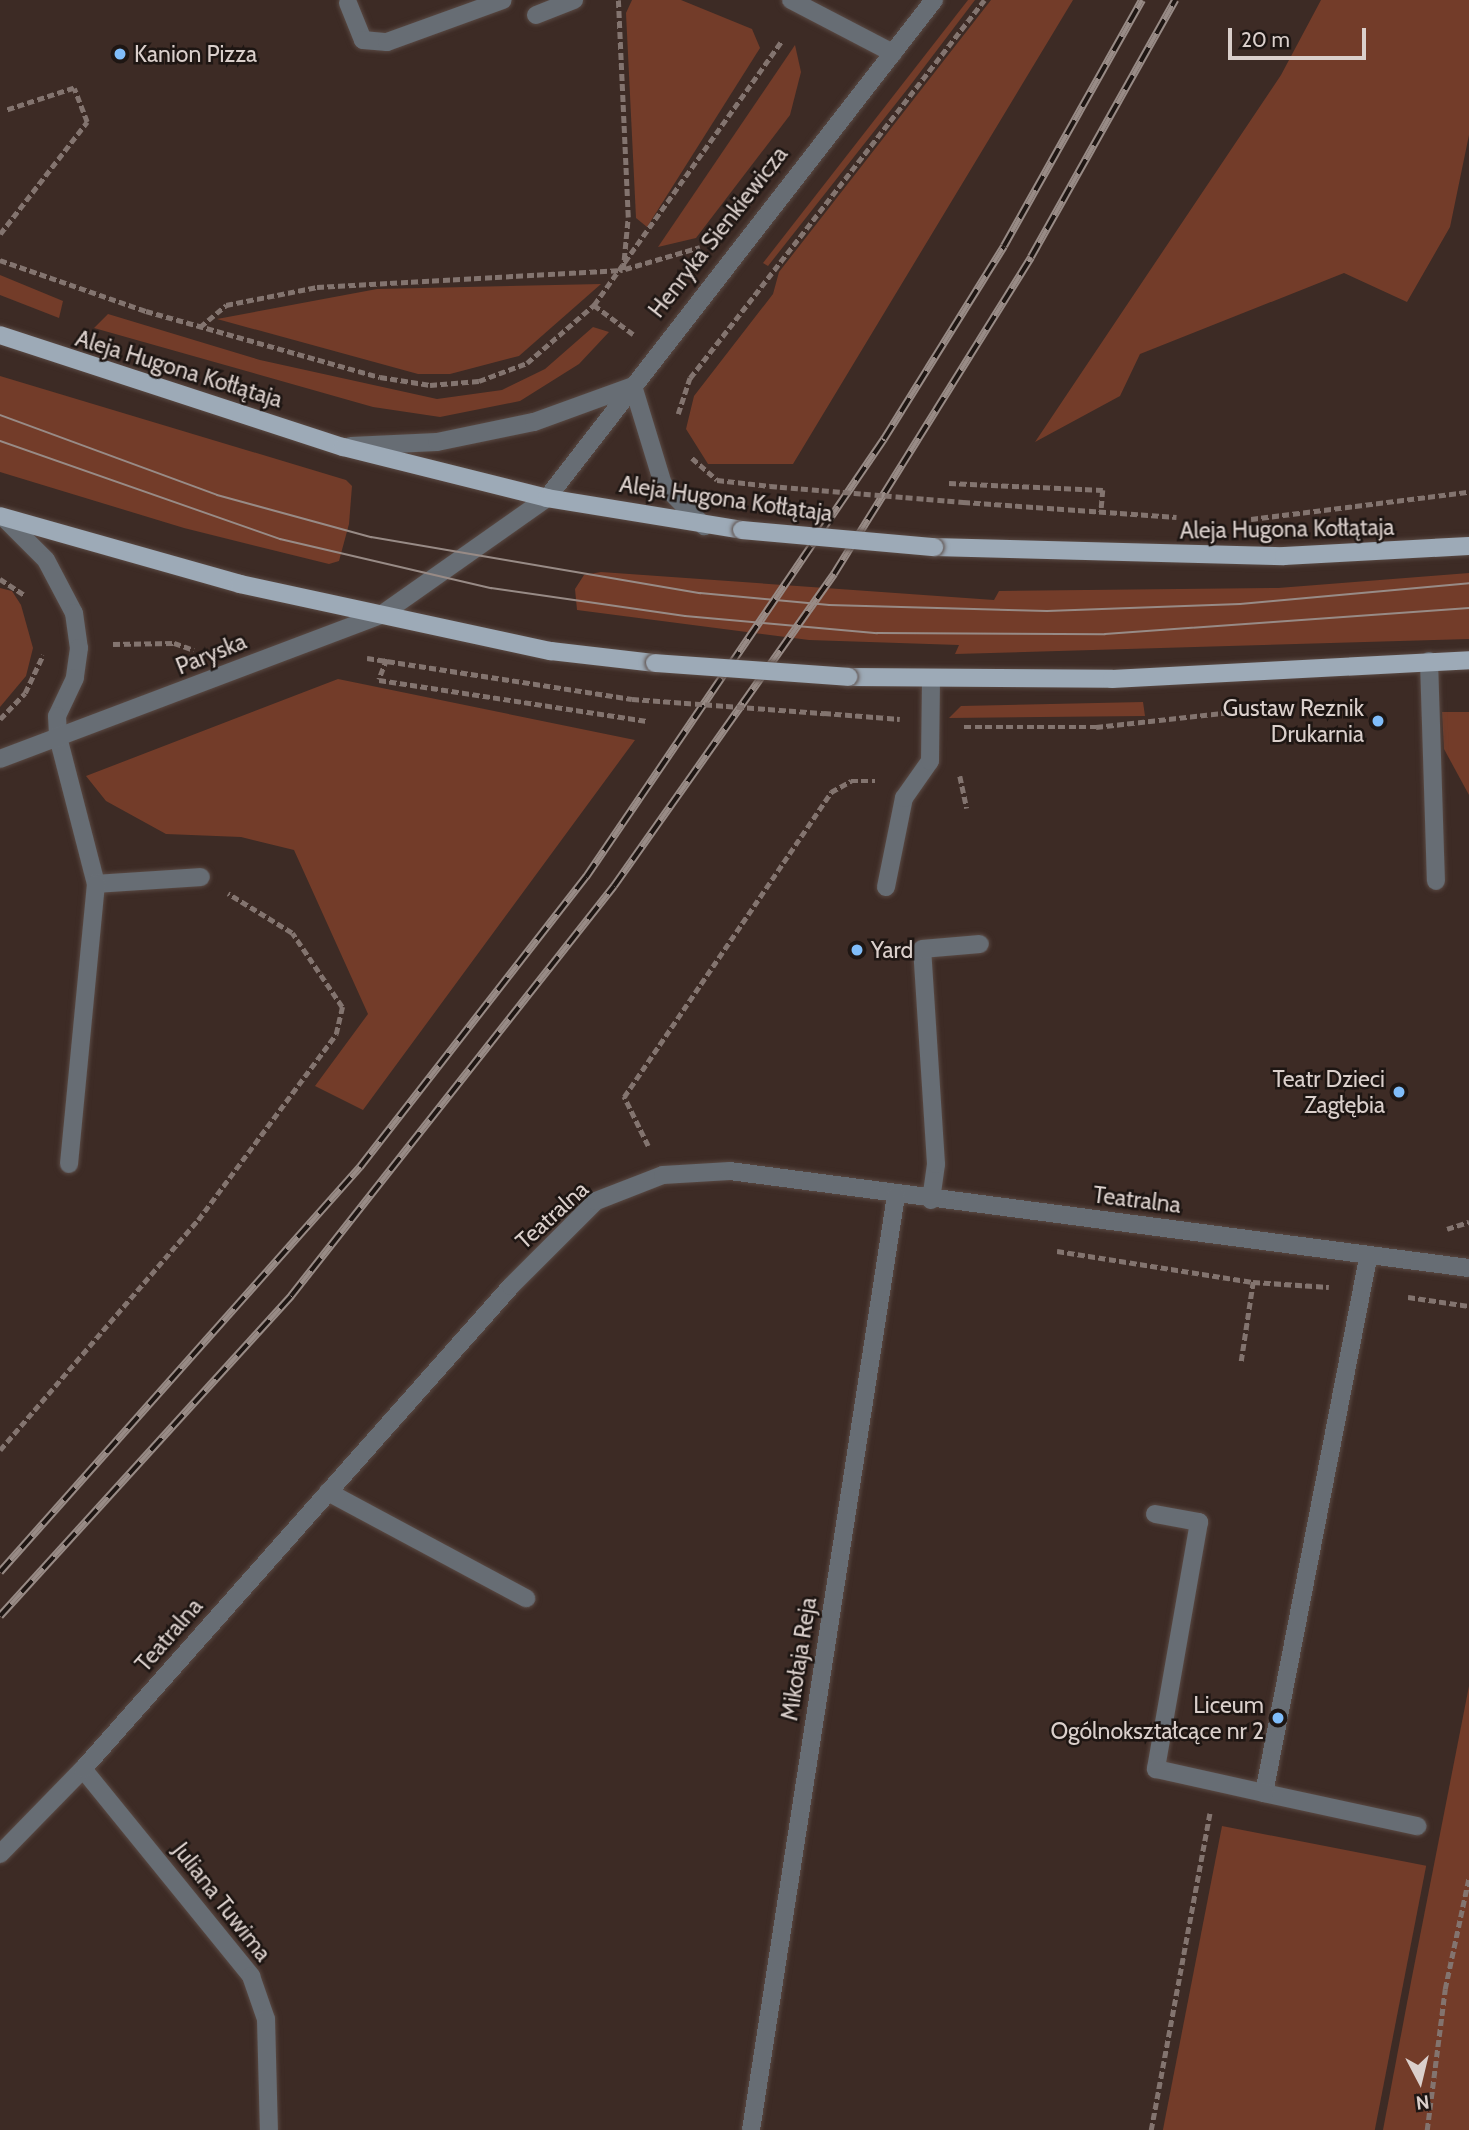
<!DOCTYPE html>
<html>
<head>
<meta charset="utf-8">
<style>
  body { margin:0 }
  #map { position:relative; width:1469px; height:2130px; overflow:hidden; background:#3d2b25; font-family:Cabin,sans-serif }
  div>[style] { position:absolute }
  .green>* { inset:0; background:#733c29; transform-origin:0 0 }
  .path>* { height:4.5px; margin-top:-2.25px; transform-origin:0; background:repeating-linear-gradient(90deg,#83746f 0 7px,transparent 0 10.5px) }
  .roads { filter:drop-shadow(0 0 2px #594943) drop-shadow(0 0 2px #594943) }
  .minor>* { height:18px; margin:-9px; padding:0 9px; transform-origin:9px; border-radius:9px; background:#676d74 }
  .major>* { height:18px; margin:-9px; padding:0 9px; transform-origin:9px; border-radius:9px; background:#9daab7 }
  .tram>* { height:2px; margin:-1px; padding:0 1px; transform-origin:1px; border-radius:1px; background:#988b86 }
  .rail>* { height:8px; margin-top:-4px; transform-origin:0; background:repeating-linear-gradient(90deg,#1e1613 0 16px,#988b86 0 32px); box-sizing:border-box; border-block:2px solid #988b86 }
  .path-bridge>* { height:4.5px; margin-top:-2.25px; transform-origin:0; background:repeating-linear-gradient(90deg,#83746f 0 7px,transparent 0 10.5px) }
  .bridges { filter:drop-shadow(0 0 2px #594943) drop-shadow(0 0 2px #594943) }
  .major-bridge>* { height:18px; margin:-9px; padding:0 9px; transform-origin:9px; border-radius:9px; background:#9daab7 }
  .dots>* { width:19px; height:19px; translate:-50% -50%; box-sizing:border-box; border:4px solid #1e1613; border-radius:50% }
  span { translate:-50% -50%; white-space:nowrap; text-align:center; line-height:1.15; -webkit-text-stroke:5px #1e1613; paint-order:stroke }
  .poi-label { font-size:23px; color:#dacfcb }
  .left { translate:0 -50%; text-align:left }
  .right { translate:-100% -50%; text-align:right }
  .street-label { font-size:23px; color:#dacfcb }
  .north { position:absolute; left:1385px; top:2046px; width:70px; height:70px; -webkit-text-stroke:5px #1e1613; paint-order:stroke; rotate:173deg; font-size:19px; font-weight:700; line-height:28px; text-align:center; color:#dacfcb }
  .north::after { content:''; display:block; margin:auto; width:24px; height:32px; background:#dacfcb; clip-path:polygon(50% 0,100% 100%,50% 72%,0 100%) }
  .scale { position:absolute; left:1228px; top:28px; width:138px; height:32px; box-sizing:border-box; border:4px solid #dacfcb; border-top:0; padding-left:9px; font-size:21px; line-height:24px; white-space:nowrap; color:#dacfcb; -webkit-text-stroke:5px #1e1613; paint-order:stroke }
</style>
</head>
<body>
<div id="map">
  <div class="green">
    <div style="clip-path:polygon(632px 0,681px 0,752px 29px,760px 48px,647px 227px,636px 218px,626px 13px)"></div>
    <div style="clip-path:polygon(968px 0,975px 0,909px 87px,768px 266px,763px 263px)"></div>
    <div style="clip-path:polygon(991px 0,1073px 0,793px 464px,708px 464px,686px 429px,694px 396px,773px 294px,779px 272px)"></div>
    <div style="clip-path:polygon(1321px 0,1469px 0,1469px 135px,1450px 227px,1407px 302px,1344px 273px,1140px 354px,1120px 396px,1035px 442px,1281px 75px)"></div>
    <div style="clip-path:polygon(795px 45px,801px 72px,790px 115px,696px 238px,658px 247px)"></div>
    <div style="clip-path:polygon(0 275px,63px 301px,59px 318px,0 295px)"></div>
    <div style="clip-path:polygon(601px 284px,519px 356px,450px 374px,418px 374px,217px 319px,377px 289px)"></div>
    <div style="clip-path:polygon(108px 314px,260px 360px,437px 399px,502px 390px,545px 369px,593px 327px,609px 332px,579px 364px,520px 401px,440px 417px,373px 407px,94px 328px)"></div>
    <div style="clip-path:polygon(0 376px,346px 480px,352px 486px,349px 524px,339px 561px,329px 564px,184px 528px,0 472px)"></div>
    <div style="clip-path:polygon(601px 572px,994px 600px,999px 591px,1278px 588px,1469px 573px,1469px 639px,955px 654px,959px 645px,809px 640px,577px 610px,575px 589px,584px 575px)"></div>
    <div style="clip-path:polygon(0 588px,12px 591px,21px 605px,33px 648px,26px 676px,0 707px)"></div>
    <div style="clip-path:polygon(338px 679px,635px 740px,363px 1110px,315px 1086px,368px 1014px,294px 850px,241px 837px,166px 834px,106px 801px,86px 776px)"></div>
    <div style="clip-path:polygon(1143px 702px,1145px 716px,949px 718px,961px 706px)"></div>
    <div style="clip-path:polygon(1442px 712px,1469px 712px,1469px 795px,1444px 749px)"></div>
    <div style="clip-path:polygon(1469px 1686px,1469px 2130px,1383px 2130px,1411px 1982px)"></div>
    <div style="left:1222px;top:1826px;width:208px;height:310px;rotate:11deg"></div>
  </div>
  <div class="path">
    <div style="left:0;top:234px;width:142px;rotate:-52.2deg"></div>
    <div style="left:87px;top:122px;width:36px;rotate:-111deg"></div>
    <div style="left:74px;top:88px;width:71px;rotate:161.8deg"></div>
    <div style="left:0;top:260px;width:155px;rotate:19.3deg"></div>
    <div style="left:146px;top:311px;width:243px;rotate:15.8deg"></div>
    <div style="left:380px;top:377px;width:51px;rotate:9.1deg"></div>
    <div style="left:430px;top:385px;width:49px;rotate:-4.7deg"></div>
    <div style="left:479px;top:381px;width:51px;rotate:-20.6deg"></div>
    <div style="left:527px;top:363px;width:89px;rotate:-40.9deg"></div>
    <div style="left:594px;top:305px;width:325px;rotate:-54.6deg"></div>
    <div style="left:625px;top:269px;width:78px;rotate:-16.3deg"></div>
    <div style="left:594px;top:305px;width:49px;rotate:36.6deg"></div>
    <div style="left:200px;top:327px;width:34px;rotate:-40deg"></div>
    <div style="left:226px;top:305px;width:93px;rotate:-11.2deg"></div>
    <div style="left:317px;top:287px;width:306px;rotate:-3.2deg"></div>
    <div style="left:623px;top:270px;width:53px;rotate:-84.6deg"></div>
    <div style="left:628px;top:217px;width:217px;rotate:-92.6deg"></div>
    <div style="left:678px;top:414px;width:38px;rotate:-72deg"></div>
    <div style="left:690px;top:378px;width:479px;rotate:-52.1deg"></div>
    <div style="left:692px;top:458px;width:33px;rotate:41deg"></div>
    <div style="left:717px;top:480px;width:53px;rotate:6.5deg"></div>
    <div style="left:949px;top:483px;width:154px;rotate:2.6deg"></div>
    <div style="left:1103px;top:490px;width:22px;rotate:95deg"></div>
    <div style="left:963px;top:502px;width:214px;rotate:4deg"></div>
    <div style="left:1251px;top:519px;width:220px;rotate:-7.1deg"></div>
    <div style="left:0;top:579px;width:30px;rotate:33deg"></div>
    <div style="left:113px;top:644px;width:61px;rotate:-0.9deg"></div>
    <div style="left:174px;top:643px;width:21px;rotate:19deg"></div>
    <div style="left:367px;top:658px;width:268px;rotate:8.8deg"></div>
    <div style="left:387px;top:659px;width:22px;rotate:111deg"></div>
    <div style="left:379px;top:680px;width:271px;rotate:8.7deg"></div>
    <div style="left:824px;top:713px;width:76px;rotate:4.5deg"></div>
    <div style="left:0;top:719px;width:36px;rotate:-46deg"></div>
    <div style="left:25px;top:693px;width:42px;rotate:-64.7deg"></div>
    <div style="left:964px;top:727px;width:132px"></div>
    <div style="left:1096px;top:727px;width:181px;rotate:-6.3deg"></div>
    <div style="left:960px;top:776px;width:33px;rotate:78deg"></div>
    <div style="left:648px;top:1146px;width:55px;rotate:-116.1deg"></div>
    <div style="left:624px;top:1097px;width:369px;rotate:-55.8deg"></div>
    <div style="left:831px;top:792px;width:23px;rotate:-29deg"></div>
    <div style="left:851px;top:781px;width:24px"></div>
    <div style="left:1447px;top:1229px;width:23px;rotate:-18deg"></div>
    <div style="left:1057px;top:1251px;width:198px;rotate:9deg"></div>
    <div style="left:1253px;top:1282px;width:76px;rotate:3.8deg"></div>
    <div style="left:1408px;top:1297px;width:62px;rotate:8.4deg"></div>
    <div style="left:1241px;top:1361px;width:80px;rotate:-81.4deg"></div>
    <div style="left:0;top:1450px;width:303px;rotate:-49.3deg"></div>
    <div style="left:198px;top:1220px;width:232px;rotate:-53.4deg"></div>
    <div style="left:336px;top:1034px;width:28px;rotate:-77deg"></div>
    <div style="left:342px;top:1007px;width:89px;rotate:-124deg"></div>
    <div style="left:292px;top:933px;width:75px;rotate:-148.6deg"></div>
    <div style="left:1151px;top:2130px;width:322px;rotate:-79.5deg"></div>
    <div style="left:1427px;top:2130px;width:142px;rotate:-82.7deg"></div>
    <div style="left:1445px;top:1989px;width:115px;rotate:-77.9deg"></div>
  </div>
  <div class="roads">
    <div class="minor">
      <div style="left:791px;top:0;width:115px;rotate:27.5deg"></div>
      <div style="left:348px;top:3px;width:40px;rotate:68deg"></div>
      <div style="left:363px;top:40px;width:24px;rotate:5deg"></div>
      <div style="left:387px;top:42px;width:123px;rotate:-19.9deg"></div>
      <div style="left:536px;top:15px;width:41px;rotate:-21.5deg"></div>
      <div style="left:633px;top:386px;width:102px;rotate:73deg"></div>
      <div style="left:663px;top:484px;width:59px;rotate:45.7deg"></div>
      <div style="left:351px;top:446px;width:86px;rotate:-2.7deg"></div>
      <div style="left:437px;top:442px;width:99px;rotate:-11.7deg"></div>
      <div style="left:534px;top:422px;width:105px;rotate:-20deg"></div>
      <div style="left:4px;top:518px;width:59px;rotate:45deg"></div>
      <div style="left:46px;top:560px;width:60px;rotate:62.2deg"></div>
      <div style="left:74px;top:613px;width:35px;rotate:82deg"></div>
      <div style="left:79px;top:648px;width:30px;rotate:98deg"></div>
      <div style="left:75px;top:678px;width:42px;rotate:115.3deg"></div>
      <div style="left:57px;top:716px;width:21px;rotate:87deg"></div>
      <div style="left:58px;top:737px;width:152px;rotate:75.5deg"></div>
      <div style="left:96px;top:884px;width:105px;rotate:-3.8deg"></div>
      <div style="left:1429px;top:661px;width:220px;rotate:88.2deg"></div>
      <div style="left:0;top:759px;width:407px;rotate:-20.7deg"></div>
      <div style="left:381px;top:615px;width:203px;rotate:-35.2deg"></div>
      <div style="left:547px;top:498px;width:631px;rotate:-52.15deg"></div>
      <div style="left:886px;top:887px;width:91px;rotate:-78.6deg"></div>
      <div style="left:904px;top:798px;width:45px;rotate:-54.9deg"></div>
      <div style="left:930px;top:761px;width:80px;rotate:-89.3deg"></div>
      <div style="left:69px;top:1164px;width:281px;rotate:-84.5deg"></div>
      <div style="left:931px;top:1200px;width:36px;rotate:-82deg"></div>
      <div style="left:936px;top:1164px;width:215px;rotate:-93.7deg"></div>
      <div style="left:922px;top:949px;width:58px;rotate:-4.9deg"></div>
      <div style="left:1368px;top:1258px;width:545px;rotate:101deg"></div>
      <div style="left:1264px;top:1793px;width:157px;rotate:12.2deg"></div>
      <div style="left:328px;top:1492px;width:225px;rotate:28.2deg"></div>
      <div style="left:1155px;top:1514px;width:45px;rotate:10.3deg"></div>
      <div style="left:1199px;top:1522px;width:251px;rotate:99.9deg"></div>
      <div style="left:1156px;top:1769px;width:111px;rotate:12.5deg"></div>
      <div style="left:83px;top:1769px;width:267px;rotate:50.9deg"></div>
      <div style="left:251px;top:1976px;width:46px;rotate:70.8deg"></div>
      <div style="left:266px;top:2019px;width:111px;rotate:88.5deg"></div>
      <div style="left:0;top:1854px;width:119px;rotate:-45.7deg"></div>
      <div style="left:83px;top:1769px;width:645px;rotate:-48.45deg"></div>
      <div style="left:511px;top:1286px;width:120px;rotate:-45deg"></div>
      <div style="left:596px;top:1201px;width:72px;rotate:-21.2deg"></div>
      <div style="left:663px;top:1175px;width:67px;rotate:-3.4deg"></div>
      <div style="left:730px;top:1171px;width:745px;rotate:7.48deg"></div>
      <div style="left:751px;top:2130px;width:945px;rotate:-81.18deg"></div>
    </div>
    <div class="major">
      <div style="left:0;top:335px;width:361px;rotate:18.1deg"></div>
      <div style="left:343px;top:447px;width:210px;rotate:14deg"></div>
      <div style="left:547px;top:498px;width:198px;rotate:9.3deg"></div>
      <div style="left:0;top:516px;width:249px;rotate:15.8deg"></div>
      <div style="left:240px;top:584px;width:318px;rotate:12.2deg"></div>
      <div style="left:551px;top:651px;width:105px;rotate:6.6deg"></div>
      <div style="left:934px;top:547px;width:350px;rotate:1.5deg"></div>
      <div style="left:1284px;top:556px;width:185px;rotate:-3.1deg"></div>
      <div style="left:848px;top:677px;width:264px;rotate:0.4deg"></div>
      <div style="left:1112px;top:679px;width:358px;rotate:-3deg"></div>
    </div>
  </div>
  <div class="tram">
    <div style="left:0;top:415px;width:231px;rotate:20.2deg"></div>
    <div style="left:217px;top:495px;width:160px;rotate:15.3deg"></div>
    <div style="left:371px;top:537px;width:334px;rotate:9.7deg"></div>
    <div style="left:700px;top:593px;width:130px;rotate:5.3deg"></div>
    <div style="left:829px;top:605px;width:218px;rotate:1.6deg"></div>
    <div style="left:1047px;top:611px;width:193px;rotate:-2.1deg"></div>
    <div style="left:1240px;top:604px;width:230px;rotate:-5.2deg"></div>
    <div style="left:0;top:441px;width:297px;rotate:19.3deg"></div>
    <div style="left:280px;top:539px;width:217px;rotate:13.1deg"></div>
    <div style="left:491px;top:588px;width:196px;rotate:8.2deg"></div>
    <div style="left:685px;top:616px;width:193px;rotate:5.1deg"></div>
    <div style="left:877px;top:633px;width:228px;rotate:0.3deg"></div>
    <div style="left:1105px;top:634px;width:365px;rotate:-4.1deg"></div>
  </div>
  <div class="rail">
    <div style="left:0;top:1572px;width:542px;rotate:-48.37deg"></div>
    <div style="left:360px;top:1167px;width:368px;rotate:-52.1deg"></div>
    <div style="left:586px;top:877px;width:530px;rotate:-55.77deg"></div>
    <div style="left:884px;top:439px;width:227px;rotate:-58.1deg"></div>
    <div style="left:1004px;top:246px;width:282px;rotate:-60.7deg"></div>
    <div style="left:0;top:1616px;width:433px;rotate:-47.7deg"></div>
    <div style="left:291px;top:1296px;width:522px;rotate:-51.77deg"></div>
    <div style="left:614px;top:886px;width:382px;rotate:-54.8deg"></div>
    <div style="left:834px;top:574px;width:373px;rotate:-58.1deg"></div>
    <div style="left:1031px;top:257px;width:295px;rotate:-60.7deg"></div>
  </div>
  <div class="path-bridge">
    <div style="left:770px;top:486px;width:194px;rotate:4.7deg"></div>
    <div style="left:632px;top:699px;width:193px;rotate:4.2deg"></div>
  </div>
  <div class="bridges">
    <div class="major-bridge">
      <div style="left:742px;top:530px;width:193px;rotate:5.1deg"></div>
      <div style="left:655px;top:663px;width:194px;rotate:4.1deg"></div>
    </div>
  </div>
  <div class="dots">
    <div style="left:120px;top:54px;background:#80bdfa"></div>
    <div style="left:1378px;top:721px;background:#80bdfa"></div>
    <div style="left:857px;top:950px;background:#80bdfa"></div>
    <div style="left:1399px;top:1092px;background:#80bdfa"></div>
    <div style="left:1278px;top:1718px;background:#80bdfa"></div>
  </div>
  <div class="poi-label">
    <span class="left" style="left:134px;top:54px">Kanion Pizza</span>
    <span class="right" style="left:1364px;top:721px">Gustaw Reznik<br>Drukarnia</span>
    <span class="left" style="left:871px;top:950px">Yard</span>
    <span class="right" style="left:1385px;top:1092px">Teatr Dzieci<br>Zagłębia</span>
    <span class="right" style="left:1264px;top:1718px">Liceum<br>Ogólnokształcące nr 2</span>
  </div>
  <div class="street-label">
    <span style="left:718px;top:232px;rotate:-52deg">Henryka Sienkiewicza</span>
    <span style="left:179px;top:369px;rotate:17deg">Aleja Hugona Kołłątaja</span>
    <span style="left:726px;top:499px;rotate:8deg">Aleja Hugona Kołłątaja</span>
    <span style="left:1287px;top:529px;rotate:-1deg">Aleja Hugona Kołłątaja</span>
    <span style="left:211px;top:654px;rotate:-22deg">Paryska</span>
    <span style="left:1137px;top:1200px;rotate:7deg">Teatralna</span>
    <span style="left:552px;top:1215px;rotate:-42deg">Teatralna</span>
    <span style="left:169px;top:1635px;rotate:-49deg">Teatralna</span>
    <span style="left:799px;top:1659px;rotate:-81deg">Mikołaja Reja</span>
    <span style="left:222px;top:1902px;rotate:52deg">Juliana Tuwima</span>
  </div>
  <div class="north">N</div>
  <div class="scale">20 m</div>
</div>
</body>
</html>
